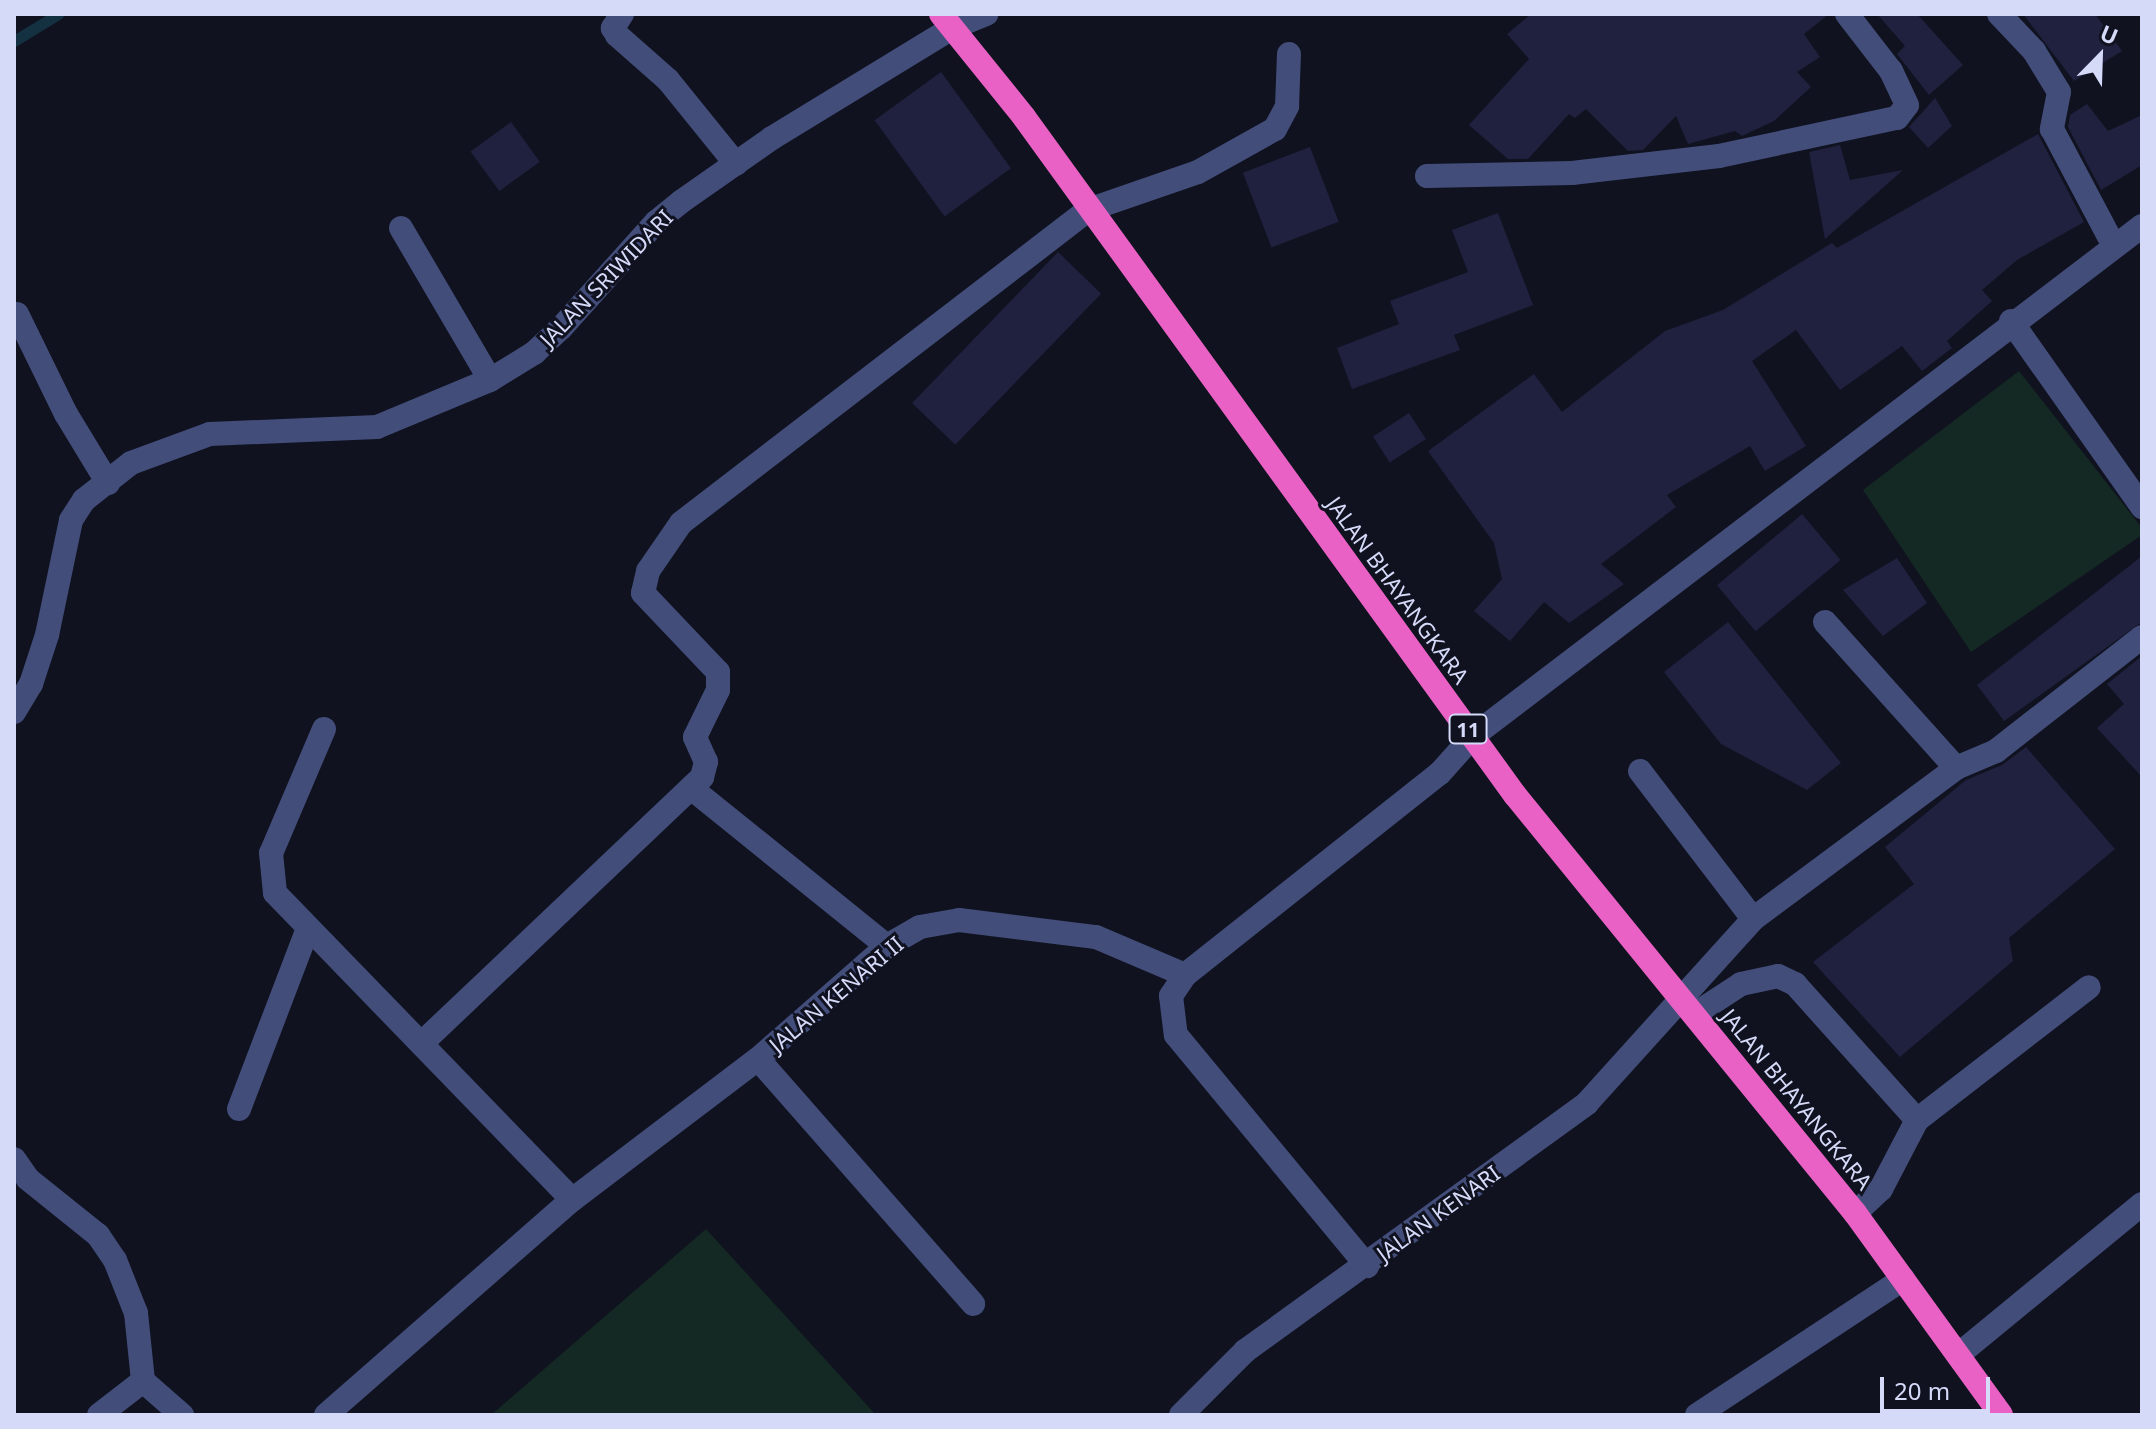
<!DOCTYPE html>
<html>
<head>
<meta charset="utf-8">
<style>
  body { margin:0 }
  #map { position:relative; width:2156px; height:1429px; overflow:hidden; background:#101220; font-family:"Noto Sans",sans-serif }
  div>[style] { position:absolute }
  .green>* { inset:0; background:#142923 }
  .stream>* { height:11px; margin:-5.5px; padding:0 5.5px; transform-origin:5.5px; border-radius:5.5px; background:#143141 }
  .building>* { inset:0; background:#1f213f; transform-origin:0 0 }
  .minor>* { height:24px; margin:-12px; padding:0 12px; transform-origin:12px; border-radius:12px; background:#424d79 }
  .highway>* { height:24px; margin:-12px; padding:0 12px; transform-origin:12px; border-radius:12px; background:#e961c4 }
  span { translate:-50% -50%; white-space:nowrap; text-align:center; line-height:1.15; -webkit-text-stroke:6px #101220; paint-order:stroke }
  .shield-label span { padding:2px 6px; background:#101220; border:2px solid; border-radius:6px; -webkit-text-stroke-width:0 }
  .shield-label { font-size:20px; color:#d6daf9; font-weight:700 }
  .street-label { font-size:22px; color:#d6daf9 }
  .frame { position:absolute; inset:0; border:16px solid #d6daf9; pointer-events:none }
  .north { position:absolute; left:2060px; top:16px; width:80px; height:80px; -webkit-text-stroke:6px #101220; paint-order:stroke; rotate:23deg; font-size:22px; font-weight:700; line-height:32px; text-align:center; color:#d6daf9 }
  .north::after { content:''; display:block; margin:auto; width:28px; height:36px; background:#d6daf9; clip-path:polygon(50% 0,100% 100%,50% 72%,0 100%) }
  .scale { position:absolute; left:1880px; top:1377px; width:110px; height:36px; box-sizing:border-box; border:4px solid #d6daf9; border-top:0; padding-left:10px; font-size:24px; line-height:28px; white-space:nowrap; color:#d6daf9; -webkit-text-stroke:6px #101220; paint-order:stroke }
</style>
</head>
<body>
<div id="map">
  <div class="green">
    <div style="clip-path:polygon(2019px 371px,2142px 528px,2142px 535px,1971px 652px,1863px 490px)"></div>
    <div style="clip-path:polygon(706px 1229px,876px 1415px,491px 1415px)"></div>
  </div>
  <div class="stream">
    <div style="left:14px;top:41px;width:52px;rotate:-31.5deg"></div>
  </div>
  <div class="building">
    <div style="clip-path:polygon(1531px 14px,1829px 14px,1804px 34px,1820px 57px,1797px 72px,1811px 87px,1774px 121px,1742px 136px,1735px 131px,1688px 144px,1676px 116px,1643px 150px,1628px 151px,1586px 109px,1575px 118px,1569px 114px,1528px 159px,1508px 159px,1469px 125px,1529px 59px,1507px 34px)"></div>
    <div style="clip-path:polygon(1877px 14px,1917px 14px,1963px 65px,1929px 95px,1897px 54px,1905px 46px)"></div>
    <div style="clip-path:polygon(2023px 14px,2095px 14px,2122px 51px,2074px 81px)"></div>
    <div style="left:941px;top:72px;width:119px;height:82px;rotate:54deg"></div>
    <div style="clip-path:polygon(1935px 98px,1952px 126px,1928px 148px,1909px 127px)"></div>
    <div style="clip-path:polygon(2087px 104px,2108px 131px,2142px 115px,2142px 165px,2101px 190px,2068px 127px,2070px 115px)"></div>
    <div style="left:511px;top:122px;width:49px;height:50px;rotate:54deg"></div>
    <div style="clip-path:polygon(2038px 134px,2084px 222px,2017px 260px,1982px 290px,1992px 301px,1947px 341px,1952px 348px,1922px 371px,1902px 346px,1840px 390px,1796px 330px,1752px 361px,1806px 446px,1765px 471px,1750px 446px,1667px 495px,1676px 507px,1601px 564px,1624px 584px,1569px 623px,1544px 602px,1510px 641px,1474px 611px,1502px 579px,1494px 543px,1428px 451px,1534px 374px,1562px 412px,1665px 331px,1723px 310px,1832px 243px,1837px 248px)"></div>
    <div style="clip-path:polygon(1840px 145px,1850px 180px,1903px 170px,1825px 239px,1809px 152px)"></div>
    <div style="left:1310px;top:147px;width:80px;height:72px;rotate:69deg"></div>
    <div style="clip-path:polygon(1498px 213px,1533px 305px,1454px 335px,1460px 350px,1352px 389px,1337px 348px,1399px 324px,1390px 301px,1468px 272px,1452px 230px)"></div>
    <div style="left:1058px;top:252px;width:60px;height:210px;rotate:44deg"></div>
    <div style="left:1409px;top:413px;width:31px;height:43px;rotate:57deg"></div>
    <div style="left:1802px;top:514px;width:60px;height:111px;rotate:50deg"></div>
    <div style="clip-path:polygon(2142px 556px,2142px 622px,2004px 721px,1977px 685px)"></div>
    <div style="clip-path:polygon(1897px 558px,1927px 603px,1883px 636px,1843px 590px)"></div>
    <div style="clip-path:polygon(1728px 622px,1841px 763px,1807px 790px,1721px 744px,1664px 672px)"></div>
    <div style="clip-path:polygon(2142px 656px,2142px 777px,2097px 728px,2124px 704px,2107px 684px)"></div>
    <div style="clip-path:polygon(2026px 747px,2115px 849px,2009px 938px,2013px 961px,1900px 1057px,1813px 962px,1914px 884px,1885px 847px,1966px 780px,2002px 765px)"></div>
  </div>
  <div class="minor">
    <div style="left:622px;top:14px;width:17px;rotate:123deg"></div>
    <div style="left:613px;top:28px;width:8px;rotate:60deg"></div>
    <div style="left:617px;top:35px;width:68px;rotate:41.4deg"></div>
    <div style="left:668px;top:80px;width:108px;rotate:51deg"></div>
    <div style="left:1999px;top:14px;width:51px;rotate:46.6deg"></div>
    <div style="left:2034px;top:51px;width:48px;rotate:58.6deg"></div>
    <div style="left:2059px;top:92px;width:38px;rotate:101deg"></div>
    <div style="left:2052px;top:129px;width:132px;rotate:62.1deg"></div>
    <div style="left:1427px;top:176px;width:145px;rotate:-1.2deg"></div>
    <div style="left:1572px;top:173px;width:148px;rotate:-6.6deg"></div>
    <div style="left:1719px;top:156px;width:182px;rotate:-12.1deg"></div>
    <div style="left:1897px;top:118px;width:16px;rotate:-52deg"></div>
    <div style="left:1907px;top:105px;width:38px;rotate:-115deg"></div>
    <div style="left:1891px;top:71px;width:72px;rotate:-127.7deg"></div>
    <div style="left:401px;top:228px;width:176px;rotate:59.6deg"></div>
    <div style="left:17px;top:314px;width:111px;rotate:63.9deg"></div>
    <div style="left:66px;top:414px;width:81px;rotate:58.7deg"></div>
    <div style="left:2011px;top:321px;width:228px;rotate:54.8deg"></div>
    <div style="left:1825px;top:622px;width:196px;rotate:48.1deg"></div>
    <div style="left:14px;top:712px;width:33px;rotate:-59deg"></div>
    <div style="left:31px;top:684px;width:52px;rotate:-71.9deg"></div>
    <div style="left:47px;top:635px;width:117px;rotate:-78.2deg"></div>
    <div style="left:71px;top:520px;width:24px;rotate:-57deg"></div>
    <div style="left:84px;top:500px;width:60px;rotate:-38.2deg"></div>
    <div style="left:131px;top:463px;width:84px;rotate:-20.2deg"></div>
    <div style="left:210px;top:434px;width:167px;rotate:-2.4deg"></div>
    <div style="left:377px;top:427px;width:122px;rotate:-22.6deg"></div>
    <div style="left:490px;top:380px;width:52px;rotate:-31.5deg"></div>
    <div style="left:534px;top:353px;width:37px;rotate:-43deg"></div>
    <div style="left:561px;top:328px;width:142px;rotate:-48.1deg"></div>
    <div style="left:656px;top:222px;width:33px;rotate:-39deg"></div>
    <div style="left:682px;top:201px;width:110px;rotate:-35deg"></div>
    <div style="left:772px;top:138px;width:213px;rotate:-31.4deg"></div>
    <div style="left:954px;top:27px;width:35px;rotate:-22deg"></div>
    <div style="left:324px;top:729px;width:135px;rotate:113.1deg"></div>
    <div style="left:271px;top:853px;width:40px;rotate:84.3deg"></div>
    <div style="left:275px;top:893px;width:427px;rotate:45.9deg"></div>
    <div style="left:1640px;top:771px;width:186px;rotate:52.6deg"></div>
    <div style="left:691px;top:788px;width:252px;rotate:38.9deg"></div>
    <div style="left:1185px;top:975px;width:25px;rotate:124deg"></div>
    <div style="left:1171px;top:996px;width:39px;rotate:83deg"></div>
    <div style="left:1176px;top:1035px;width:300px;rotate:50.4deg"></div>
    <div style="left:1695px;top:1014px;width:55px;rotate:-33.1deg"></div>
    <div style="left:1741px;top:984px;width:38px;rotate:-12deg"></div>
    <div style="left:1778px;top:976px;width:19px;rotate:25deg"></div>
    <div style="left:1795px;top:984px;width:183px;rotate:48.1deg"></div>
    <div style="left:1917px;top:1120px;width:78px;rotate:117.6deg"></div>
    <div style="left:1881px;top:1189px;width:35px;rotate:137deg"></div>
    <div style="left:423px;top:1042px;width:385px;rotate:-43.5deg"></div>
    <div style="left:702px;top:777px;width:16px;rotate:-75deg"></div>
    <div style="left:706px;top:762px;width:27px;rotate:-114deg"></div>
    <div style="left:695px;top:737px;width:52px;rotate:-63.9deg"></div>
    <div style="left:718px;top:690px;width:18px;rotate:-90deg"></div>
    <div style="left:718px;top:672px;width:109px;rotate:-133.5deg"></div>
    <div style="left:643px;top:593px;width:23px;rotate:-77deg"></div>
    <div style="left:648px;top:571px;width:58px;rotate:-55.5deg"></div>
    <div style="left:681px;top:523px;width:513px;rotate:-37.56deg"></div>
    <div style="left:1088px;top:210px;width:116px;rotate:-19.1deg"></div>
    <div style="left:1198px;top:172px;width:88px;rotate:-29.2deg"></div>
    <div style="left:1275px;top:129px;width:26px;rotate:-62deg"></div>
    <div style="left:1287px;top:106px;width:52px;rotate:-87.8deg"></div>
    <div style="left:758px;top:1059px;width:326px;rotate:48.7deg"></div>
    <div style="left:239px;top:1109px;width:194px;rotate:-69.1deg"></div>
    <div style="left:1917px;top:1120px;width:217px;rotate:-37.7deg"></div>
    <div style="left:14px;top:1159px;width:24px;rotate:55deg"></div>
    <div style="left:28px;top:1179px;width:90px;rotate:38.7deg"></div>
    <div style="left:98px;top:1235px;width:30px;rotate:56deg"></div>
    <div style="left:115px;top:1260px;width:57px;rotate:68.4deg"></div>
    <div style="left:136px;top:1313px;width:68px;rotate:84.1deg"></div>
    <div style="left:1958px;top:1355px;width:238px;rotate:-39.4deg"></div>
    <div style="left:99px;top:1415px;width:56px;rotate:-37.7deg"></div>
    <div style="left:143px;top:1381px;width:52px;rotate:41.1deg"></div>
    <div style="left:326px;top:1415px;width:327px;rotate:-41.2deg"></div>
    <div style="left:572px;top:1200px;width:233px;rotate:-37.2deg"></div>
    <div style="left:758px;top:1059px;width:171px;rotate:-41.2deg"></div>
    <div style="left:887px;top:946px;width:38px;rotate:-30deg"></div>
    <div style="left:920px;top:927px;width:40px;rotate:-10deg"></div>
    <div style="left:959px;top:920px;width:138px;rotate:7.1deg"></div>
    <div style="left:1096px;top:937px;width:97px;rotate:23.1deg"></div>
    <div style="left:1185px;top:975px;width:325px;rotate:-38.4deg"></div>
    <div style="left:1440px;top:773px;width:50px;rotate:-48.3deg"></div>
    <div style="left:1473px;top:736px;width:841px;rotate:-37.32deg"></div>
    <div style="left:1181px;top:1415px;width:91px;rotate:-45deg"></div>
    <div style="left:1245px;top:1351px;width:422px;rotate:-35.9deg"></div>
    <div style="left:1587px;top:1103px;width:248px;rotate:-47.9deg"></div>
    <div style="left:1753px;top:919px;width:253px;rotate:-36.6deg"></div>
    <div style="left:1956px;top:768px;width:43px;rotate:-23deg"></div>
    <div style="left:1996px;top:751px;width:185px;rotate:-38deg"></div>
    <div style="left:1697px;top:1415px;width:247px;rotate:-33.4deg"></div>
  </div>
  <div class="highway">
    <div style="left:941px;top:14px;width:132px;rotate:51.1deg"></div>
    <div style="left:1024px;top:117px;width:837px;rotate:54.09deg"></div>
    <div style="left:1515px;top:795px;width:539px;rotate:50.88deg"></div>
    <div style="left:1855px;top:1213px;width:249px;rotate:54.1deg"></div>
  </div>
  <div class="shield-label">
    <span style="left:1468px;top:729px">11</span>
  </div>
  <div class="street-label">
    <span style="left:606px;top:278px;rotate:-46deg">JALAN SRIWIDARI</span>
    <span style="left:1398px;top:590px;rotate:54deg">JALAN BHAYANGKARA</span>
    <span style="left:836px;top:994px;rotate:-40deg">JALAN KENARI II</span>
    <span style="left:1797px;top:1099px;rotate:51deg">JALAN BHAYANGKARA</span>
    <span style="left:1438px;top:1213px;rotate:-36deg">JALAN KENARI</span>
  </div>
  <div class="frame"></div>
  <div class="north">U</div>
  <div class="scale">20 m</div>
</div>
</body>
</html>
